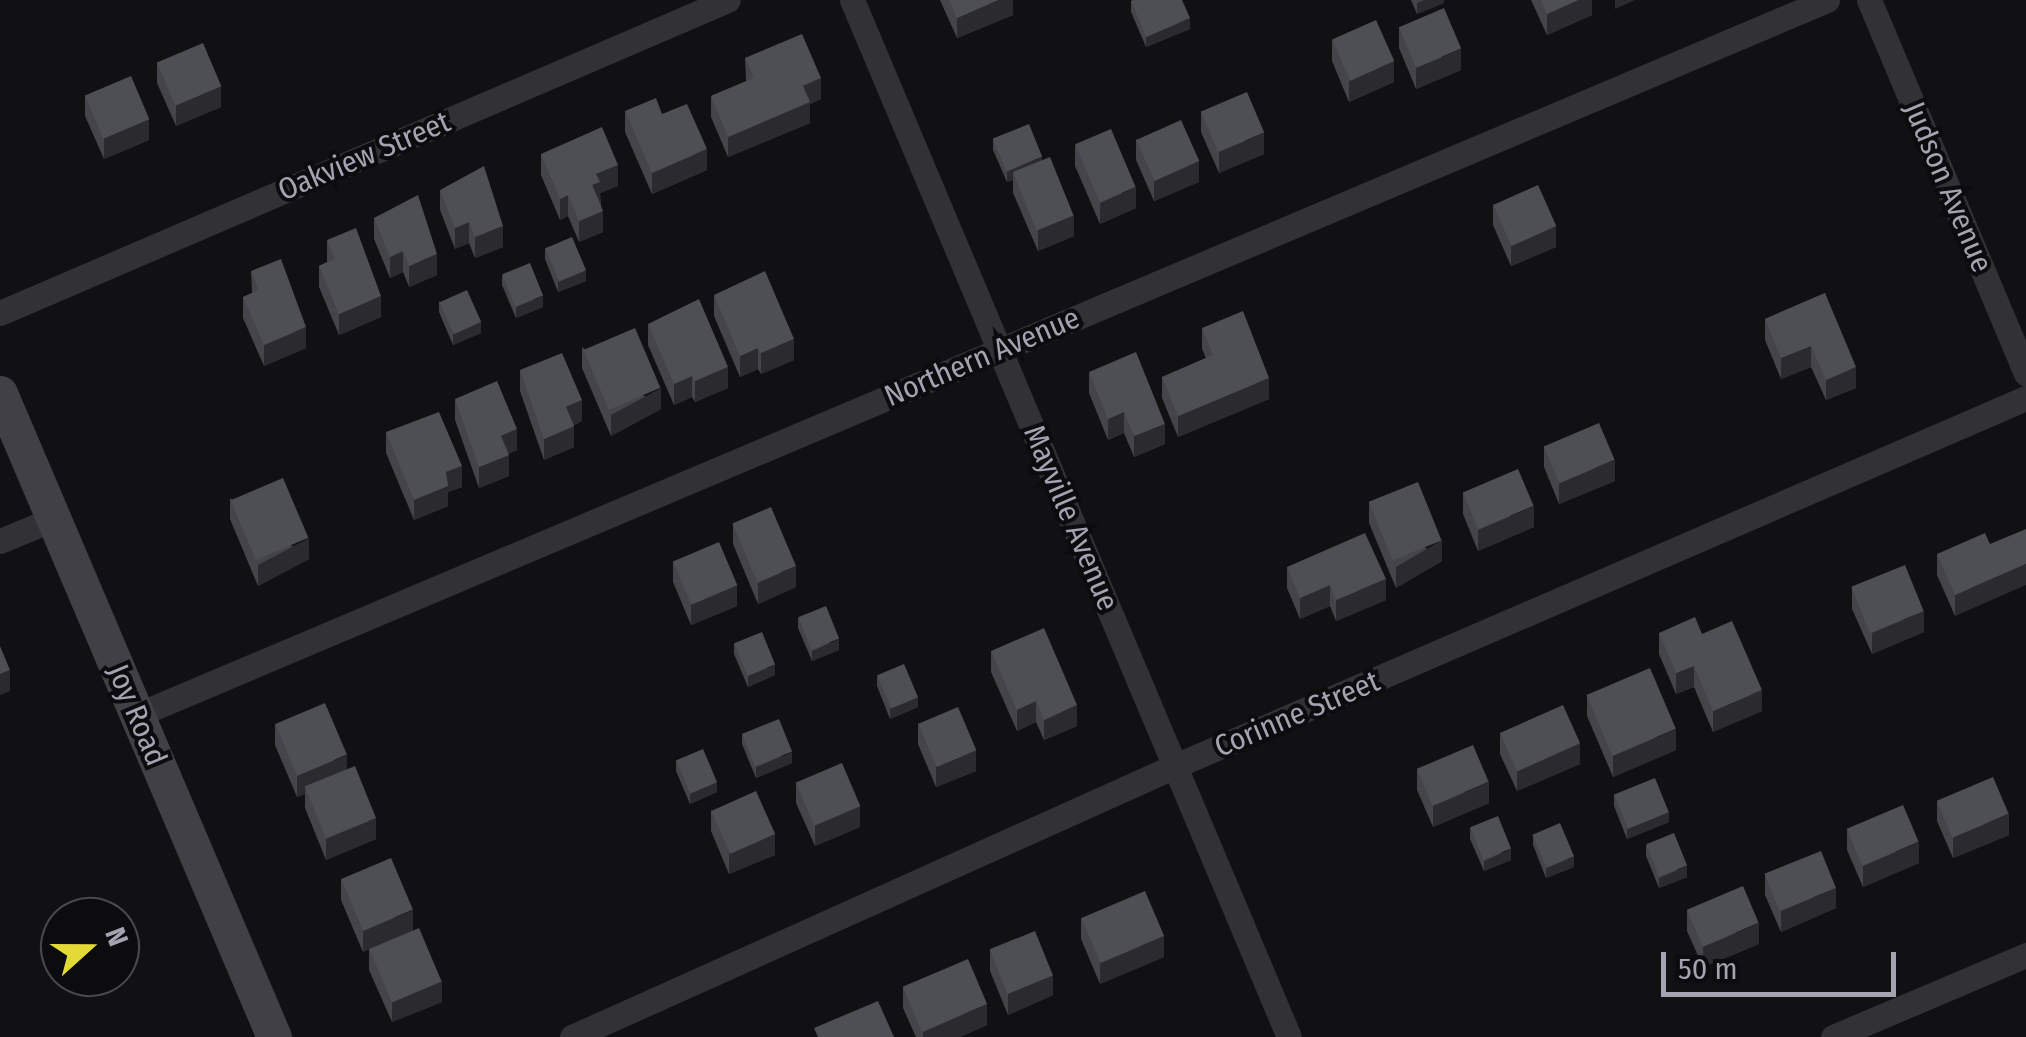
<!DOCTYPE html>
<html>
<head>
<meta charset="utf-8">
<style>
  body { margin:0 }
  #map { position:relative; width:2026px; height:1037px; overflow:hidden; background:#111012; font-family:"Fira Sans Condensed",sans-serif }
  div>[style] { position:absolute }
  .street>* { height:25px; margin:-12.5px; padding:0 12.5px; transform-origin:12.5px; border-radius:12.5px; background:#323236 }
  .secondary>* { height:35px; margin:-17.5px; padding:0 17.5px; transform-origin:17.5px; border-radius:17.5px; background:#404046 }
  .wall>* { inset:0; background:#44444a }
  .shaded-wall>* { inset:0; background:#2b2b2f }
  .building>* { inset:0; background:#4e4e55; transform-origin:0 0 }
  span { translate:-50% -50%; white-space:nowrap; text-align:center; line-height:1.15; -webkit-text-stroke:8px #0c0b0d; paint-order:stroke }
  .street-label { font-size:30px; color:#a3a3b1 }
  .north { position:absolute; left:40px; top:897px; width:100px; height:100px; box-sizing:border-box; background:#0c0b0d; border:2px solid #48484f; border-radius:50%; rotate:69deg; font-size:28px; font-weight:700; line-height:40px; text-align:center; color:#a3a3b1 }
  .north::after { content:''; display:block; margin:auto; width:35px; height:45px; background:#e3da37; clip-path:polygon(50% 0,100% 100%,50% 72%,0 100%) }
  .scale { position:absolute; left:1661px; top:952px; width:235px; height:45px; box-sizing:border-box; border:5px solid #a3a3b1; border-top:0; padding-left:12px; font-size:30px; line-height:35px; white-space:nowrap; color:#a3a3b1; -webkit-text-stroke:8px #0c0b0d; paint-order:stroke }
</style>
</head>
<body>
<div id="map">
  <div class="street">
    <div style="left:852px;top:0;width:1125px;rotate:67.15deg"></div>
    <div style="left:1869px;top:0;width:405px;rotate:67.2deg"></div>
    <div style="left:0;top:313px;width:792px;rotate:-23.27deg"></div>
    <div style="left:0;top:541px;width:57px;rotate:-22.5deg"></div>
    <div style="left:137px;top:715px;width:1835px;rotate:-22.93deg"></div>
    <div style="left:572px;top:1037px;width:661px;rotate:-24.2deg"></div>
    <div style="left:1175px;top:766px;width:927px;rotate:-23.39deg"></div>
    <div style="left:1833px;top:1037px;width:210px;rotate:-23deg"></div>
  </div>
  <div class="secondary">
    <div style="left:0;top:393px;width:700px;rotate:66.95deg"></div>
  </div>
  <div class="wall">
    <div style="clip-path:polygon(940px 0,1013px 0,1013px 15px,957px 38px)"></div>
    <div style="clip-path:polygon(1411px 0,1444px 0,1444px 3px,1417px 14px)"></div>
    <div style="clip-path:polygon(1531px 0,1592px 0,1592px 15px,1547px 35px)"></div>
    <div style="clip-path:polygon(1131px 1px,1190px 29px,1146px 47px,1131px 12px)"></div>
    <div style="clip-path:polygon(1399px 27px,1461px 70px,1416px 89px,1399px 48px)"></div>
    <div style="clip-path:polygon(1332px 40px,1394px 82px,1349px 102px,1332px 61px)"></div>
    <div style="clip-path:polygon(745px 58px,821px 99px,810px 104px,810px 123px,728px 157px,711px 117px,711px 96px,746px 81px)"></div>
    <div style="clip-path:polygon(157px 62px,221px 107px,176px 126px,157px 83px)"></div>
    <div style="clip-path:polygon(85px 95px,149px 140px,104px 159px,85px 116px)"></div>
    <div style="clip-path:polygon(625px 111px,662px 114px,707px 170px,652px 194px,625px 132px)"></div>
    <div style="clip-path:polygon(1201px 111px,1264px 154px,1219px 173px,1201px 132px)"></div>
    <div style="clip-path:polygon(993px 139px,1042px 160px,1074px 236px,1038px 251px,1013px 193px,1013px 180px,1007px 182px,993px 150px)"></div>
    <div style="clip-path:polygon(1136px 139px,1199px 182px,1154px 201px,1136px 160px)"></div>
    <div style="clip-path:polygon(1075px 145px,1136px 208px,1100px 224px,1075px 166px)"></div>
    <div style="clip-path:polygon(541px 154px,618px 186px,600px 193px,603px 232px,579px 242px,568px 216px,560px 220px,541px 175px)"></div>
    <div style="clip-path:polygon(440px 190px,503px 247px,475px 258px,469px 243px,455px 249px,440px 210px)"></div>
    <div style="clip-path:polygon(1493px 204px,1556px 247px,1511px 266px,1493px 225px)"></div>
    <div style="clip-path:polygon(374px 218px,437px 275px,409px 287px,403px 272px,390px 278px,374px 239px)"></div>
    <div style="clip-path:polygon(327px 240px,381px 317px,339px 335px,319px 287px,319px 266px,327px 262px)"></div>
    <div style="clip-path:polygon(545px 248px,586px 281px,558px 292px,545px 259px)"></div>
    <div style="clip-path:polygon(251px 271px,306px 348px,264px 366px,243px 318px,243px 297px,252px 293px)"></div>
    <div style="clip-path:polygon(502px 275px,543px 307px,516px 318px,502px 285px)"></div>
    <div style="clip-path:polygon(1825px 293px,1856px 388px,1826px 400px,1811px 367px,1781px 379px,1765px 340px,1765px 319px)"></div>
    <div style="clip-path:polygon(714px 295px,794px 360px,761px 374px,758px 369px,740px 377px,714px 316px)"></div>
    <div style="clip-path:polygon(439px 301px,481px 333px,453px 345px,439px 312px)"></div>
    <div style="clip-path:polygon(648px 324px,728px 388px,695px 402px,692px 397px,674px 405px,648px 345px)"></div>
    <div style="clip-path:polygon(1202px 328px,1269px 399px,1178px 437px,1162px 398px,1162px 377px,1206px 358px,1202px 349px)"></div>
    <div style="clip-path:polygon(582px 347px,661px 409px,611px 436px,582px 368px)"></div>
    <div style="clip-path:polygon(520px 370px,582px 421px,574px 425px,574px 447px,544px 460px,520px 391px)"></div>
    <div style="clip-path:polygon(1089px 372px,1165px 444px,1134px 457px,1124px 433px,1108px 440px,1089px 393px)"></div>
    <div style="clip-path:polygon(455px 399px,517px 450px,508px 454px,509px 476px,479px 488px,455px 420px)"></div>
    <div style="clip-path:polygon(386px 432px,462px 487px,448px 492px,448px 506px,414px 520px,386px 453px)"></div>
    <div style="clip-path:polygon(1544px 446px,1615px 481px,1559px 504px,1544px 467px)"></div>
    <div style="clip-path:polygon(1463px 493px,1534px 527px,1478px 551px,1463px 514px)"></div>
    <div style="clip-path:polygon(230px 498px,309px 559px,258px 586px,230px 519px)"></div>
    <div style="clip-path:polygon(1369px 502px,1442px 561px,1396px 588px,1369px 523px)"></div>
    <div style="clip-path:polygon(733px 524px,796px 587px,758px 604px,733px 544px)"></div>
    <div style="clip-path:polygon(1990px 544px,1955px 616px,1937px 575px,1937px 554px)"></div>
    <div style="clip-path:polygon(673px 561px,737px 606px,691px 625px,673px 582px)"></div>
    <div style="clip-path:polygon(1287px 567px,1386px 600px,1336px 621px,1330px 606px,1300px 619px,1287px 588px)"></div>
    <div style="clip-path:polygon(1852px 588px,1924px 632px,1872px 654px,1852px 609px)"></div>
    <div style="clip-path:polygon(798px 618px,839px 650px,812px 661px,798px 628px)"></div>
    <div style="clip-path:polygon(1659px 633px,1702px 634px,1762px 711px,1713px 732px,1694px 687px,1676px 694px,1659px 654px)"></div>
    <div style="clip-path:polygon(734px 643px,775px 675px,748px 687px,734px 654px)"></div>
    <div style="clip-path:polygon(991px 651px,1077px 726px,1044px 740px,1036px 722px,1017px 731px,991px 672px)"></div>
    <div style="clip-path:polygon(877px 675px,918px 707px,890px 719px,877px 686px)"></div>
    <div style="clip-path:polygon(1587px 695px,1676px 750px,1613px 777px,1587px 716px)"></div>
    <div style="clip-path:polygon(918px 723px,976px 771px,936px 787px,918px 744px)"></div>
    <div style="clip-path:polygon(275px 724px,347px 769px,376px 839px,326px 860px,305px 808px,305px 794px,297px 797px,275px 745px)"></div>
    <div style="clip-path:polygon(1500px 733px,1580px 764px,1517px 791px,1500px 754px)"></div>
    <div style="clip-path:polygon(742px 734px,792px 763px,756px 778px,742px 744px)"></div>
    <div style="clip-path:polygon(676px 760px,717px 792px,690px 804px,676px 771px)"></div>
    <div style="clip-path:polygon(1417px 769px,1489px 803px,1433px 827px,1417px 790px)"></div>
    <div style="clip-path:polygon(796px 782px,860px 827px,815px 846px,796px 803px)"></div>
    <div style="clip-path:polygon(1614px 795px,1669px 822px,1627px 839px,1614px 806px)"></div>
    <div style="clip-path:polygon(1937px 801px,2009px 835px,1953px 858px,1937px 821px)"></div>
    <div style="clip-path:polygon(711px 810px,775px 855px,729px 874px,711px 831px)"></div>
    <div style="clip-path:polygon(1470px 828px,1511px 860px,1484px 871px,1470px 839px)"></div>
    <div style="clip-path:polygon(1847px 829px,1919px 863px,1863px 887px,1847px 850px)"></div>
    <div style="clip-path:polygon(1533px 835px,1574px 867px,1546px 878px,1533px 845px)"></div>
    <div style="clip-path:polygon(1646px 845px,1687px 877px,1659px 888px,1646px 856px)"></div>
    <div style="clip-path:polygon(1765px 874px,1836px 908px,1781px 932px,1765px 895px)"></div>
    <div style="clip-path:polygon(341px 879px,413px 931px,442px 1002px,392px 1022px,369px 970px,369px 949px,363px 952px,341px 900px)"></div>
    <div style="clip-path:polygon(1687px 910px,1759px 944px,1703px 967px,1687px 931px)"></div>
    <div style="clip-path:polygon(1081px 918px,1164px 957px,1100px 984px,1081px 939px)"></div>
    <div style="clip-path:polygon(990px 950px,1053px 995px,1008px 1015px,990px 971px)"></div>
    <div style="clip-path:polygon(903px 987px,987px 1025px,960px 1037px,916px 1037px,903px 1008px)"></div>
  </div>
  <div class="shaded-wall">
    <div style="clip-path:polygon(998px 0,1013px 0,1013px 15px,957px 38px,957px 18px)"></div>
    <div style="clip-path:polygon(1424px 0,1444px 0,1444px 3px,1417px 14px,1417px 3px)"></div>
    <div style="clip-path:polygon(1578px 0,1592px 0,1592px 15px,1547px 35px,1547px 14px)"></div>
    <div style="clip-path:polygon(1615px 0,1635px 0,1615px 9px)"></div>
    <div style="clip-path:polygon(1190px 18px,1190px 29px,1146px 47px,1146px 37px)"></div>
    <div style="clip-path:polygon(1461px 49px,1461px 70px,1416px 89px,1416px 68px)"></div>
    <div style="clip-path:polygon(1394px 61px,1394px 82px,1349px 102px,1349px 81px)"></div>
    <div style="clip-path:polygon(821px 78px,821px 99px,810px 104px,810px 123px,728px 157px,728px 137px,803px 86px)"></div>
    <div style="clip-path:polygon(221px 86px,221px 107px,176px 126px,176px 105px)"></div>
    <div style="clip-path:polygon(149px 119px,149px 140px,104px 159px,104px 138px)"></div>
    <div style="clip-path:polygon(1264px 133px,1264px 154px,1219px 173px,1219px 152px)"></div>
    <div style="clip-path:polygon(707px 149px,707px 170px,652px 194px,652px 173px)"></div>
    <div style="clip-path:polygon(1042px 156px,1042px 167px,1013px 172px,1013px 180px,1007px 182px,1007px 172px)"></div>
    <div style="clip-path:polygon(1199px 161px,1199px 182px,1154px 201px,1154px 180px)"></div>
    <div style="clip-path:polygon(618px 165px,618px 186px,600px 193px,600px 203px,592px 185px,596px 174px)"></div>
    <div style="clip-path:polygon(1136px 187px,1136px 208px,1100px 224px,1100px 203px)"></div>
    <div style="clip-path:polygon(568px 195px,568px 216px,560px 220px,560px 199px)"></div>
    <div style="clip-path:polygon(603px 211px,603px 232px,579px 242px,579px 221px)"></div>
    <div style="clip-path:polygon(1074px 215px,1074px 236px,1038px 251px,1038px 230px)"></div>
    <div style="clip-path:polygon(469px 222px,469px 243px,455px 249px,455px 228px)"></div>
    <div style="clip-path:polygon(503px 226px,503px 247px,475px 258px,475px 237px)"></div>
    <div style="clip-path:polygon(1556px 226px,1556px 247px,1511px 266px,1511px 245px)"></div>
    <div style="clip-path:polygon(403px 251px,403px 272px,390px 278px,390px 257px)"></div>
    <div style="clip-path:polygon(437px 254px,437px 275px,409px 287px,409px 266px)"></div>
    <div style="clip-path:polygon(586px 270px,586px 281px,558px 292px,558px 281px)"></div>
    <div style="clip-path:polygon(381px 296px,381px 317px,339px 335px,339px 314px)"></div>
    <div style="clip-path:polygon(543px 296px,543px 307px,516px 318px,516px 307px)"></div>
    <div style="clip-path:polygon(481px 322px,481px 333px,453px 345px,453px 334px)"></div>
    <div style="clip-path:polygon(306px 327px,306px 348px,264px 366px,264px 345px)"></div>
    <div style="clip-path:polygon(794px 339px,794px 360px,761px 374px,761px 353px)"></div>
    <div style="clip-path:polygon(1811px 346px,1811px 367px,1781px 379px,1781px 358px)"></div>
    <div style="clip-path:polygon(758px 348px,758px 369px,740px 377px,740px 356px)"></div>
    <div style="clip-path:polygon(728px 367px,728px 388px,695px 402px,695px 381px)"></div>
    <div style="clip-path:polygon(1856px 367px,1856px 388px,1826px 400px,1826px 380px)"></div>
    <div style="clip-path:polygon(692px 376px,692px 397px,674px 405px,674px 384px)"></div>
    <div style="clip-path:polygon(1269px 378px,1269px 399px,1178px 437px,1178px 416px)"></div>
    <div style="clip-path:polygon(661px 388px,661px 409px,611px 436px,611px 415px)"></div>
    <div style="clip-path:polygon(582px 400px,582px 421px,566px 428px,566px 407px)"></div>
    <div style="clip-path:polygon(1124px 412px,1124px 433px,1108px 440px,1108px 419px)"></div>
    <div style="clip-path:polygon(1165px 424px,1165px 444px,1134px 457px,1134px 436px)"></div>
    <div style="clip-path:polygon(574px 426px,574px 447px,544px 460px,544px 439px)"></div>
    <div style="clip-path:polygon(517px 429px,517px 450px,501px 457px,501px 436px)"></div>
    <div style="clip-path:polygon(509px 455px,509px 476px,479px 488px,479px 467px)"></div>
    <div style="clip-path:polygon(1615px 460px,1615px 481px,1559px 504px,1559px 483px)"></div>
    <div style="clip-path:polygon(462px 466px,462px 487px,448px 492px,448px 506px,414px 520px,414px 500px,446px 472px)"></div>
    <div style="clip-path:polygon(1534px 506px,1534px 527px,1478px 551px,1478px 530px)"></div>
    <div style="clip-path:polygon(309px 538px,309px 559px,258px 586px,258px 565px)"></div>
    <div style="clip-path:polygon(1442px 540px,1442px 561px,1396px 588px,1396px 567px)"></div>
    <div style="clip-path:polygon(2026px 564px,2026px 585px,1955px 616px,1955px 595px)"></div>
    <div style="clip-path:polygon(796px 566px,796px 587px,758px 604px,758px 583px)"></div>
    <div style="clip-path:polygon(1386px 579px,1386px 600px,1336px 621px,1336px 600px)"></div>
    <div style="clip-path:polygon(737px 585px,737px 606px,691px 625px,691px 604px)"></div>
    <div style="clip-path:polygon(1330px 585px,1330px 606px,1300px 619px,1300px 598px)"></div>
    <div style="clip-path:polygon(1924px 611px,1924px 632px,1872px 654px,1872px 633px)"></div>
    <div style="clip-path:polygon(839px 639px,839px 650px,812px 661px,812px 651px)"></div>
    <div style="clip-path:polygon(775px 665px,775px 675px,748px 687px,748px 676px)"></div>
    <div style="clip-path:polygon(1694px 666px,1694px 687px,1676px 694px,1676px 673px)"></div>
    <div style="clip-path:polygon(10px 670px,10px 691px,0 695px,0 674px)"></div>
    <div style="clip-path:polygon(1762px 690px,1762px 711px,1713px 732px,1713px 711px)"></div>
    <div style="clip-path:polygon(918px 697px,918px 707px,890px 719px,890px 708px)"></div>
    <div style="clip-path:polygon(1036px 701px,1036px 722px,1017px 731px,1017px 710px)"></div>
    <div style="clip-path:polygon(1077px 705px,1077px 726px,1044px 740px,1044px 720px)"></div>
    <div style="clip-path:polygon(1676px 729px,1676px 750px,1613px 777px,1613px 756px)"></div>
    <div style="clip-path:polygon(1580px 743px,1580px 764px,1517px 791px,1517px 770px)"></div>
    <div style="clip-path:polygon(976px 750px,976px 771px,936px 787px,936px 766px)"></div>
    <div style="clip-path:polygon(792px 752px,792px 763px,756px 778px,756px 767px)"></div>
    <div style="clip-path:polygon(347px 755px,347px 776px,305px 787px,305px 794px,297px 797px,297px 776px)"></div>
    <div style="clip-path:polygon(717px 782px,717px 792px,690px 804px,690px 793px)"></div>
    <div style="clip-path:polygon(1489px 782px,1489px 803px,1433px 827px,1433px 806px)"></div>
    <div style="clip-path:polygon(860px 806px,860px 827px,815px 846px,815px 825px)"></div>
    <div style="clip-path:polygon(1669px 812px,1669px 822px,1627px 839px,1627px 829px)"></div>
    <div style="clip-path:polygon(2009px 814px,2009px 835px,1953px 858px,1953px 837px)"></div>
    <div style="clip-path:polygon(376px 818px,376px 839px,326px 860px,326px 839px)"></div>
    <div style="clip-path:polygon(775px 834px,775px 855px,729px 874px,729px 853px)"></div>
    <div style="clip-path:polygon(1919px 842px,1919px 863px,1863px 887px,1863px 866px)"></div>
    <div style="clip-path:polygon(1511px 849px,1511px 860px,1484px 871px,1484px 861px)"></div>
    <div style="clip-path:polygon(1574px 856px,1574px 867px,1546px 878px,1546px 868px)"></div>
    <div style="clip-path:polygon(1687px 866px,1687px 877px,1659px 888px,1659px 878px)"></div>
    <div style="clip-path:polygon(1836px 888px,1836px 908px,1781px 932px,1781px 911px)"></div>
    <div style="clip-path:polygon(413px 910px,413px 931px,363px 952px,363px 931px)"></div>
    <div style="clip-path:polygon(1759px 923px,1759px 944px,1703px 967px,1703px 947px)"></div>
    <div style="clip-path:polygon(1164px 936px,1164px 957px,1100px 984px,1100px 963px)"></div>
    <div style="clip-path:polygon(1053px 975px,1053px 995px,1008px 1015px,1008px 994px)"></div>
    <div style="clip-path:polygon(442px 981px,442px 1002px,392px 1022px,392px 1001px)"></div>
    <div style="clip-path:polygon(987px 1004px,987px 1025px,960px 1037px,923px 1037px,923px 1032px)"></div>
  </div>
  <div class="building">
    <div style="clip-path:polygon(949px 0,998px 0,957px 18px)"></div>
    <div style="clip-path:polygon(1133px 0,1182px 0,1190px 18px,1146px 37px,1131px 1px)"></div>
    <div style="clip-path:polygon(1541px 0,1578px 0,1547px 14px)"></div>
    <div style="left:1444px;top:8px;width:44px;height:49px;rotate:67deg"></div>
    <div style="left:1376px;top:20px;width:45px;height:48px;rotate:66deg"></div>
    <div style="clip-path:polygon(802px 34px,821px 78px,803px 86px,810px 102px,728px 137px,711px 96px,754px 78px,745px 58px)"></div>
    <div style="left:203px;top:43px;width:47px;height:50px;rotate:67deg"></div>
    <div style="left:131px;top:76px;width:47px;height:50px;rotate:67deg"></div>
    <div style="left:1247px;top:92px;width:44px;height:50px;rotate:67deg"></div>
    <div style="clip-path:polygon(656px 98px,662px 114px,687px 104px,707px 149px,652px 173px,625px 111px)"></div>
    <div style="left:1181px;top:120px;width:45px;height:49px;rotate:66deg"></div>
    <div style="left:1029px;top:124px;width:35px;height:39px;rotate:68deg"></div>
    <div style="clip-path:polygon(602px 127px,618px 165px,596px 174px,600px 182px,592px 185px,603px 211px,579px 221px,568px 195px,560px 199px,541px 154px)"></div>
    <div style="left:1111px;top:129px;width:63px;height:39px;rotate:67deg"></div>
    <div style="left:1050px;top:157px;width:63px;height:40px;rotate:68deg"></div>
    <div style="clip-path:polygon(484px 166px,503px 226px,475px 237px,469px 222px,455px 228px,440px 190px)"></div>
    <div style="left:1538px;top:185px;width:45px;height:49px;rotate:66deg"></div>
    <div style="clip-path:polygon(418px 195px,437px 254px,409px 266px,403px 251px,390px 257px,374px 218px)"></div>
    <div style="clip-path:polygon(356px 228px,381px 296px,339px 314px,319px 266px,335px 259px,327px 240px)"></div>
    <div style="left:572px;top:237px;width:36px;height:29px;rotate:67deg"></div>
    <div style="clip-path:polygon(281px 259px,306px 327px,264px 345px,243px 297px,259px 290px,251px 271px)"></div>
    <div style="left:530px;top:263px;width:35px;height:30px;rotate:68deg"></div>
    <div style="clip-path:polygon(765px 271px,794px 339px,761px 353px,758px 348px,740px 356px,714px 295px)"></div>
    <div style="left:467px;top:290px;width:35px;height:30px;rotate:66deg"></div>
    <div style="clip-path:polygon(1825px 293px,1856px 367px,1826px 380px,1811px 346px,1781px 358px,1765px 319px)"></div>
    <div style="clip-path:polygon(699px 299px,728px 367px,695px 381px,692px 376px,674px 384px,648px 324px)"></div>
    <div style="clip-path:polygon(1243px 311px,1269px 378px,1178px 416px,1162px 377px,1213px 355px,1202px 328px)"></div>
    <div style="left:635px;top:328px;width:65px;height:56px;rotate:67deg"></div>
    <div style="clip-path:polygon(1136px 352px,1165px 424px,1134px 436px,1124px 412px,1108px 419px,1089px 372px)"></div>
    <div style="clip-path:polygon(562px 353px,582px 400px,566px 407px,574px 426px,544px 439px,520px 370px)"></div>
    <div style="clip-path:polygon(497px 381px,517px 429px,501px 436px,509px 455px,479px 467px,455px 399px)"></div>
    <div style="clip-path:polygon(439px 412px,462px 466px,446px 472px,448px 486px,414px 500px,386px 432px)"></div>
    <div style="left:1599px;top:423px;width:40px;height:60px;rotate:67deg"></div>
    <div style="left:1518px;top:469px;width:40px;height:60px;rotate:67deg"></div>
    <div style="left:283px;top:478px;width:65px;height:57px;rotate:67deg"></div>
    <div style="left:1418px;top:482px;width:63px;height:53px;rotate:68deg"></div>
    <div style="left:771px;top:507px;width:64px;height:42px;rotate:67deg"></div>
    <div style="clip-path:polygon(2026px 529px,2026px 564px,1955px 595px,1937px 554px,1985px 533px,1990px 544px)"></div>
    <div style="clip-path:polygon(1365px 533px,1386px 579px,1336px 600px,1330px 585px,1300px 598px,1287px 567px)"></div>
    <div style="left:719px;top:542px;width:47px;height:50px;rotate:67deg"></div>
    <div style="left:1905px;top:565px;width:50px;height:58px;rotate:68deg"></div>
    <div style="left:826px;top:606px;width:35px;height:30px;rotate:68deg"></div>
    <div style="clip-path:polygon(1695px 617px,1702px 634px,1732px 621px,1762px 690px,1713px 711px,1694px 666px,1676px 673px,1659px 633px)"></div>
    <div style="clip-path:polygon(1044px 628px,1077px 705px,1044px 720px,1036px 701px,1017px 710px,991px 651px)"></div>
    <div style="left:762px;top:632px;width:35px;height:30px;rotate:68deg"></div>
    <div style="clip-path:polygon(0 646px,10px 670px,0 674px)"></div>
    <div style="left:904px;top:664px;width:36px;height:29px;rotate:67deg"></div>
    <div style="left:1650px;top:668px;width:66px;height:69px;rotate:67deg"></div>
    <div style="left:325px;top:703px;width:56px;height:54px;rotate:67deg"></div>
    <div style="left:1563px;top:705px;width:42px;height:69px;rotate:66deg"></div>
    <div style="left:958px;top:707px;width:47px;height:43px;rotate:67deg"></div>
    <div style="left:779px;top:719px;width:35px;height:40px;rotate:68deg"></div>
    <div style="left:1473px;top:745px;width:40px;height:61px;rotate:67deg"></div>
    <div style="left:703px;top:749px;width:36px;height:29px;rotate:67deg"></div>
    <div style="left:842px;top:763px;width:47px;height:50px;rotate:67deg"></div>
    <div style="left:355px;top:766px;width:56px;height:54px;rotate:68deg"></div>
    <div style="left:1993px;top:777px;width:40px;height:61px;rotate:67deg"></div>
    <div style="left:1655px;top:778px;width:37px;height:44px;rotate:68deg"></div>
    <div style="left:756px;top:791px;width:47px;height:49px;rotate:66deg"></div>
    <div style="left:1903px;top:805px;width:40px;height:61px;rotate:67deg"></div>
    <div style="left:1498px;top:816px;width:35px;height:30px;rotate:68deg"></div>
    <div style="left:1560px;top:823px;width:36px;height:30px;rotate:67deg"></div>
    <div style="left:1674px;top:833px;width:35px;height:30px;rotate:68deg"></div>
    <div style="left:1821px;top:851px;width:40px;height:61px;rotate:68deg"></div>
    <div style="left:391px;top:858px;width:56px;height:54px;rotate:67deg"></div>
    <div style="left:1743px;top:886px;width:40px;height:61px;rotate:67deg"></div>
    <div style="left:1145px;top:891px;width:49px;height:69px;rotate:67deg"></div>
    <div style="left:419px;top:928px;width:58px;height:54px;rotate:67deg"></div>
    <div style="left:1035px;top:931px;width:48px;height:49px;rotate:68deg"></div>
    <div style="left:968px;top:959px;width:49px;height:71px;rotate:67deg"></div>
    <div style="clip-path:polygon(878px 1001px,894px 1037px,818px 1037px,814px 1028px)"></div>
  </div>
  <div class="street-label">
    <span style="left:364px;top:156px;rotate:-23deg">Oakview Street</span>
    <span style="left:1948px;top:187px;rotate:67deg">Judson Avenue</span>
    <span style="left:982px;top:357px;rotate:-23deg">Northern Avenue</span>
    <span style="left:1071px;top:518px;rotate:67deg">Mayville Avenue</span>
    <span style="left:1297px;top:714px;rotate:-23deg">Corinne Street</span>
    <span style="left:137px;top:715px;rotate:67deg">Joy Road</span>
  </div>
  <div class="north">N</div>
  <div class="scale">50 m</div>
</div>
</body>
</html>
